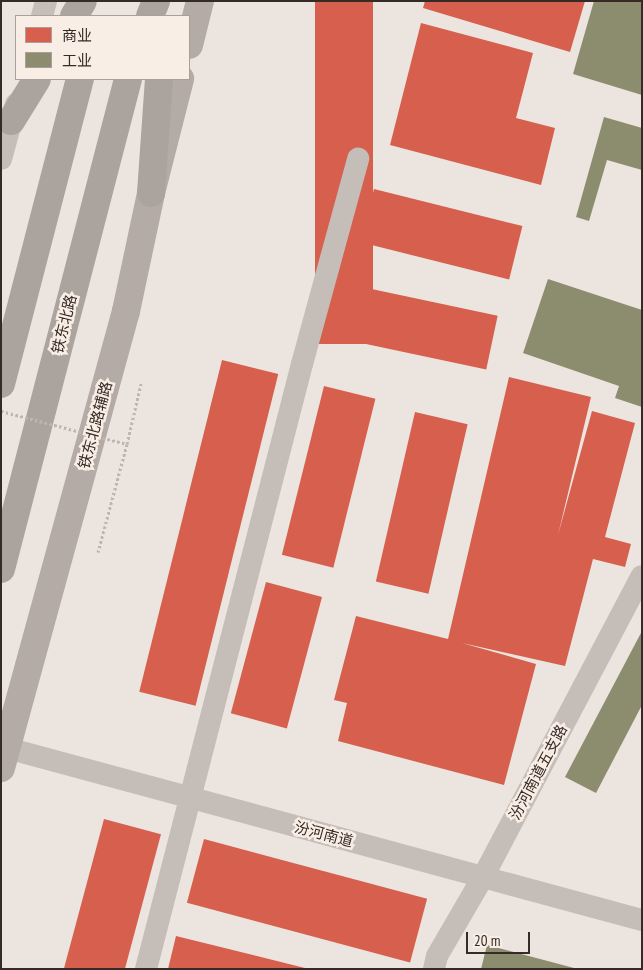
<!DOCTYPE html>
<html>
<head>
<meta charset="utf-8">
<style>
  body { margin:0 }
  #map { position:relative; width:643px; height:970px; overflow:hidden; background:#ece5df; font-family:"PT Sans Narrow","Noto Sans SC",sans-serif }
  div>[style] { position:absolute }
  .shops>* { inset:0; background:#d6604d; transform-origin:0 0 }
  .industry>* { inset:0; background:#8c8c6e }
  .path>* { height:3px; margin-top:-1.5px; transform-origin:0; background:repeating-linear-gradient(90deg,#beb5b0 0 2.5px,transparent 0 5px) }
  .minor>* { height:22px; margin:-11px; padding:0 11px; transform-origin:11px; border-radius:11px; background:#c5bdb8 }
  .major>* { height:28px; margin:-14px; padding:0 14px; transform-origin:14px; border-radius:14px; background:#b4aba7 }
  .highway>* { height:28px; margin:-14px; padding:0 14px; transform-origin:14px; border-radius:14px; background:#aba49e }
  .path-bridge>* { height:3px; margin-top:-1.5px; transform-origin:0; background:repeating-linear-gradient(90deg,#beb5b0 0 2.5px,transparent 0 5px) }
  span { translate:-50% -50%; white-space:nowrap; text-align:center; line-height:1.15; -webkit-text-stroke:5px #f9eee5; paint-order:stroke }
  .street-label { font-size:15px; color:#352a26 }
  .frame { position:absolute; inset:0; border:2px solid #352a26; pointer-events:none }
  .legend { position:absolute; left:15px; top:15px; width:175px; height:65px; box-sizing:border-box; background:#f9eee5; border:1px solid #aba099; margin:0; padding:6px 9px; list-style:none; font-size:15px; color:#352a26 }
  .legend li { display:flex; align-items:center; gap:10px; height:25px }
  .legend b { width:25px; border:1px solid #aba099 }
  .scale { position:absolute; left:466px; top:932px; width:64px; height:22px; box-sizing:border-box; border:2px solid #352a26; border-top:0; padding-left:6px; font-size:15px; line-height:18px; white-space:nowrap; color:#352a26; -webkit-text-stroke:4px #f9eee5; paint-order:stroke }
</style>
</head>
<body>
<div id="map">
  <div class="shops">
    <div style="left:315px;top:1px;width:58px;height:343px"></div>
    <div style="clip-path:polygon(425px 1px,585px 1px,570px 52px,423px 8px)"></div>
    <div style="clip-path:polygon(421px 23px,533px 53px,516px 118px,555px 128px,541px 185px,390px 145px)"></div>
    <div style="left:374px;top:189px;width:153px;height:55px;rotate:14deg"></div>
    <div style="left:348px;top:284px;width:153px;height:55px;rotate:12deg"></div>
    <div style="left:222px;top:360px;width:58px;height:342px;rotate:14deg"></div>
    <div style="clip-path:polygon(509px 377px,591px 397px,558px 535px,592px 411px,635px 423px,605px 537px,631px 544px,625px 567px,593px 559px,565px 666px,462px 643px,536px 664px,504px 785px,338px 741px,347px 703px,334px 700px,356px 616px,448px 639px)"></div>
    <div style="left:324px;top:386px;width:53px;height:174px;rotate:14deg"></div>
    <div style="left:415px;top:412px;width:54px;height:174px;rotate:13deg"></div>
    <div style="left:266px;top:582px;width:58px;height:136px;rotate:15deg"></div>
    <div style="left:104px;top:819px;width:59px;height:155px;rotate:15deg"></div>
    <div style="left:204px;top:839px;width:231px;height:66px;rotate:15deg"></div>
    <div style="clip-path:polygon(176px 936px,305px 968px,305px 969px,168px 969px)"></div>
  </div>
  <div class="industry">
    <div style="clip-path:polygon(594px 1px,642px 1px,642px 95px,573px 74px)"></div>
    <div style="clip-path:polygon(604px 117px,642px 128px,642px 170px,607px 160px,589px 221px,576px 217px)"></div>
    <div style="clip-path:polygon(548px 279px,642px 310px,642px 407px,615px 398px,619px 386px,523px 353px)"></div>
    <div style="clip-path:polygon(642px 631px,642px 705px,596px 793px,565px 777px)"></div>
    <div style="clip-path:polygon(487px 945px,574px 968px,573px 969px,481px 969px)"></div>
  </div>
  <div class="path">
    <div style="left:127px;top:444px;width:62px;rotate:-76.9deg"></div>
  </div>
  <div class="minor">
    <div style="left:42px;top:16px;width:16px;rotate:-75deg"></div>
    <div style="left:1px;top:159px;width:57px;rotate:-74.7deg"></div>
    <div style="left:7px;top:748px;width:658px;rotate:15.16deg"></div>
    <div style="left:146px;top:969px;width:625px;rotate:-75.54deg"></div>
    <div style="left:302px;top:364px;width:213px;rotate:-74.7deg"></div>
    <div style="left:434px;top:969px;width:13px;rotate:-77deg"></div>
    <div style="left:437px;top:956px;width:91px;rotate:-59.8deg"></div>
    <div style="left:483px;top:877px;width:340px;rotate:-62.2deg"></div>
  </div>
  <div class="major">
    <div style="left:189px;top:45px;width:45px;rotate:-76deg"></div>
    <div style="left:1px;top:768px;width:474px;rotate:-74.7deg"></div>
    <div style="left:126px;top:311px;width:121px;rotate:-78deg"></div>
    <div style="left:151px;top:193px;width:118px;rotate:-75.7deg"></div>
  </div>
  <div class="highway">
    <div style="left:74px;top:16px;width:17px;rotate:-59deg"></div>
    <div style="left:150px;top:16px;width:16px;rotate:-68deg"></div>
    <div style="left:11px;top:121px;width:49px;rotate:-58.2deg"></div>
    <div style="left:151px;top:193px;width:114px;rotate:-86deg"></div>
    <div style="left:1px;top:384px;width:315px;rotate:-75.5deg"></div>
    <div style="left:1px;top:569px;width:506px;rotate:-75.47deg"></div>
  </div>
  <div class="path-bridge">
    <div style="left:1px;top:411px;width:130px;rotate:14.7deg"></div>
    <div style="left:127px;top:444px;width:112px;rotate:105deg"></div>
  </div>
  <div class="street-label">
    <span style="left:64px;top:324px;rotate:-76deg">铁东北路</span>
    <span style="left:95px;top:425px;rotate:-75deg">铁东北路辅路</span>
    <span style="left:538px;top:772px;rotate:-62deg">汾河南道五支路</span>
    <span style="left:324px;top:834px;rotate:15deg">汾河南道</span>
  </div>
  <div class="frame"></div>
  <ul class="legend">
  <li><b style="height:14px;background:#d6604d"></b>商业</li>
  <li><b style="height:14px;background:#8c8c6e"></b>工业</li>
  </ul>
  <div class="scale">20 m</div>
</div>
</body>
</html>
